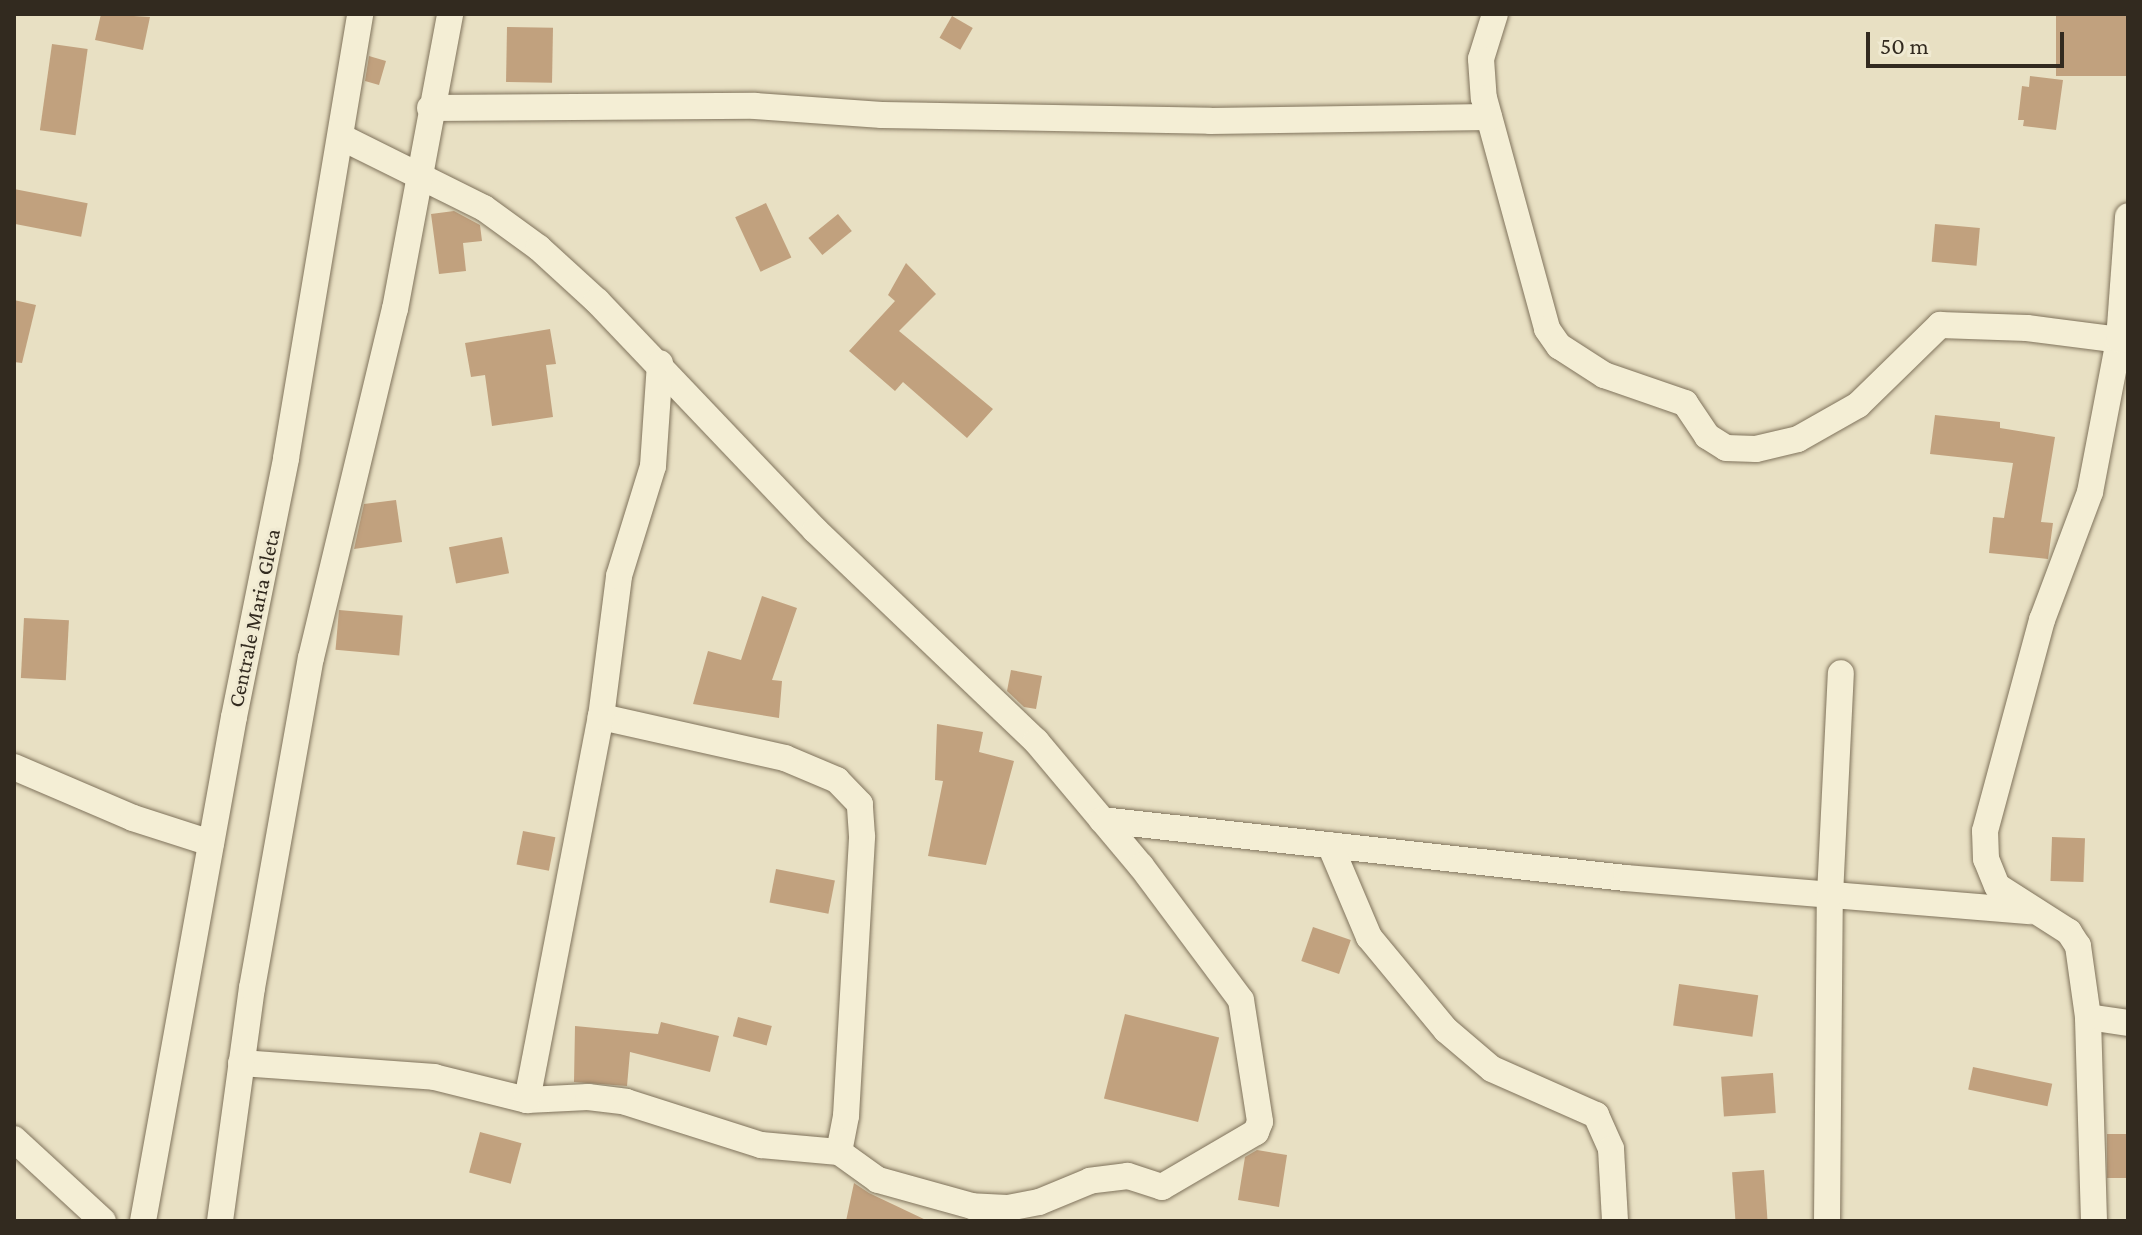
<!DOCTYPE html>
<html>
<head>
<meta charset="utf-8">
<style>
  body { margin:0 }
  #map { position:relative; width:2142px; height:1235px; overflow:hidden; background:#e8e0c3; font-family:"Crimson Pro",serif }
  div>[style] { position:absolute }
  .building>* { inset:0; background:#c1a17e; transform-origin:0 0 }
  .roads { filter:drop-shadow(0 0 2px #80735c) drop-shadow(0 0 2px #80735c) }
  .minor>* { height:26px; margin:-13px; padding:0 13px; transform-origin:13px; border-radius:13px; background:#f4eed5 }
  span { translate:-50% -50%; white-space:nowrap; text-align:center; line-height:1.15; -webkit-text-stroke:6px #f0ead2; paint-order:stroke }
  .street-label { font-size:22px; color:#322a1f }
  .frame { position:absolute; inset:0; border:16px solid #322a1f; pointer-events:none }
  .scale { position:absolute; left:1866px; top:32px; width:198px; height:36px; box-sizing:border-box; border:4px solid #322a1f; border-top:0; padding-left:10px; font-size:24px; line-height:28px; white-space:nowrap; color:#322a1f; -webkit-text-stroke:6px #f0ead2; paint-order:stroke }
</style>
</head>
<body>
<div id="map">
  <div class="building">
    <div style="clip-path:polygon(101px 14px,150px 17px,143px 50px,95px 40px)"></div>
    <div style="left:2056px;top:14px;width:72px;height:62px"></div>
    <div style="left:952px;top:16px;width:24px;height:25px;rotate:30deg"></div>
    <div style="left:507px;top:27px;width:46px;height:55px;rotate:1deg"></div>
    <div style="left:52px;top:44px;width:36px;height:87px;rotate:8deg"></div>
    <div style="clip-path:polygon(369px 56px,386px 61px,379px 85px,365px 81px)"></div>
    <div style="clip-path:polygon(2030px 76px,2063px 80px,2056px 130px,2023px 126px,2024px 120px,2018px 120px,2022px 86px,2029px 87px)"></div>
    <div style="left:14px;top:189px;width:75px;height:34px;rotate:11deg"></div>
    <div style="left:766px;top:203px;width:60px;height:34px;rotate:65deg"></div>
    <div style="clip-path:polygon(454px 211px,480px 225px,482px 241px,463px 243px,466px 271px,439px 274px,431px 214px)"></div>
    <div style="left:838px;top:214px;width:22px;height:38px;rotate:51deg"></div>
    <div style="left:1935px;top:224px;width:45px;height:38px;rotate:5deg"></div>
    <div style="clip-path:polygon(906px 263px,936px 294px,899px 331px,993px 409px,967px 438px,903px 382px,895px 391px,849px 351px,895px 301px,888px 295px)"></div>
    <div style="clip-path:polygon(14px 300px,36px 305px,22px 363px,14px 362px)"></div>
    <div style="clip-path:polygon(550px 329px,556px 364px,546px 365px,553px 417px,492px 426px,485px 375px,471px 377px,465px 343px)"></div>
    <div style="clip-path:polygon(1935px 415px,2000px 422px,2000px 428px,2055px 437px,2041px 522px,2053px 523px,2048px 559px,1989px 553px,1993px 517px,2004px 518px,2013px 463px,1930px 454px)"></div>
    <div style="clip-path:polygon(396px 500px,402px 542px,354px 549px,364px 504px)"></div>
    <div style="left:502px;top:537px;width:37px;height:54px;rotate:79deg"></div>
    <div style="clip-path:polygon(762px 596px,797px 608px,772px 680px,782px 681px,779px 718px,693px 704px,708px 651px,741px 660px)"></div>
    <div style="left:339px;top:610px;width:64px;height:40px;rotate:5deg"></div>
    <div style="left:24px;top:618px;width:45px;height:60px;rotate:3deg"></div>
    <div style="clip-path:polygon(1011px 670px,1042px 676px,1036px 709px,1024px 707px,1007px 691px)"></div>
    <div style="clip-path:polygon(937px 724px,983px 732px,979px 752px,1014px 761px,986px 865px,928px 856px,943px 781px,935px 780px)"></div>
    <div style="left:523px;top:831px;width:33px;height:34px;rotate:11deg"></div>
    <div style="left:2052px;top:837px;width:33px;height:44px;rotate:2deg"></div>
    <div style="left:776px;top:869px;width:60px;height:34px;rotate:11deg"></div>
    <div style="left:1313px;top:927px;width:40px;height:36px;rotate:19deg"></div>
    <div style="left:1679px;top:984px;width:80px;height:42px;rotate:8deg"></div>
    <div style="left:1125px;top:1014px;width:97px;height:87px;rotate:14deg"></div>
    <div style="left:738px;top:1017px;width:35px;height:20px;rotate:15deg"></div>
    <div style="clip-path:polygon(661px 1022px,719px 1036px,710px 1072px,630px 1052px,627px 1086px,574px 1082px,575px 1026px,658px 1034px)"></div>
    <div style="left:1973px;top:1067px;width:81px;height:23px;rotate:12deg"></div>
    <div style="left:1773px;top:1073px;width:40px;height:52px;rotate:86deg"></div>
    <div style="left:480px;top:1132px;width:43px;height:42px;rotate:15deg"></div>
    <div style="left:2107px;top:1134px;width:21px;height:44px"></div>
    <div style="clip-path:polygon(1257px 1150px,1287px 1155px,1279px 1207px,1238px 1200px,1245px 1157px)"></div>
    <div style="left:1764px;top:1170px;width:51px;height:32px;rotate:86deg"></div>
    <div style="clip-path:polygon(854px 1183px,869px 1193px,928px 1221px,846px 1221px)"></div>
  </div>
  <div class="roads">
    <div class="minor">
      <div style="left:1495px;top:14px;width:47px;rotate:107.3deg"></div>
      <div style="left:1481px;top:59px;width:39px;rotate:86deg"></div>
      <div style="left:1484px;top:98px;width:239px;rotate:74.7deg"></div>
      <div style="left:1547px;top:329px;width:21px;rotate:55deg"></div>
      <div style="left:1559px;top:346px;width:54px;rotate:32.8deg"></div>
      <div style="left:1604px;top:375px;width:86px;rotate:19.1deg"></div>
      <div style="left:1685px;top:403px;width:40px;rotate:56deg"></div>
      <div style="left:1707px;top:436px;width:22px;rotate:32deg"></div>
      <div style="left:1726px;top:448px;width:30px;rotate:2deg"></div>
      <div style="left:1756px;top:449px;width:43px;rotate:-13.4deg"></div>
      <div style="left:1798px;top:439px;width:69px;rotate:-29.5deg"></div>
      <div style="left:1858px;top:405px;width:115px;rotate:-44.3deg"></div>
      <div style="left:1940px;top:325px;width:87px;rotate:2deg"></div>
      <div style="left:2027px;top:328px;width:93px;rotate:7.4deg"></div>
      <div style="left:430px;top:108px;width:325px;rotate:-0.4deg"></div>
      <div style="left:755px;top:106px;width:127px;rotate:4.1deg"></div>
      <div style="left:882px;top:115px;width:328px;rotate:1deg"></div>
      <div style="left:1210px;top:121px;width:279px;rotate:-0.8deg"></div>
      <div style="left:343px;top:138px;width:157px;rotate:26.4deg"></div>
      <div style="left:484px;top:208px;width:68px;rotate:36deg"></div>
      <div style="left:539px;top:248px;width:79px;rotate:42.4deg"></div>
      <div style="left:597px;top:301px;width:316px;rotate:46.4deg"></div>
      <div style="left:815px;top:530px;width:306px;rotate:43.7deg"></div>
      <div style="left:1036px;top:741px;width:163px;rotate:50deg"></div>
      <div style="left:1141px;top:866px;width:167px;rotate:53.3deg"></div>
      <div style="left:1241px;top:1000px;width:123px;rotate:81.1deg"></div>
      <div style="left:1260px;top:1122px;width:11px;rotate:112deg"></div>
      <div style="left:1256px;top:1132px;width:109px;rotate:149.7deg"></div>
      <div style="left:1162px;top:1187px;width:36px;rotate:-162deg"></div>
      <div style="left:1128px;top:1176px;width:38px;rotate:173deg"></div>
      <div style="left:1090px;top:1181px;width:55px;rotate:157.6deg"></div>
      <div style="left:1039px;top:1202px;width:33px;rotate:169deg"></div>
      <div style="left:1007px;top:1208px;width:35px;rotate:-177deg"></div>
      <div style="left:972px;top:1206px;width:98px;rotate:-164.5deg"></div>
      <div style="left:878px;top:1180px;width:48px;rotate:-144.3deg"></div>
      <div style="left:14px;top:767px;width:129px;rotate:23.2deg"></div>
      <div style="left:133px;top:818px;width:82px;rotate:17.8deg"></div>
      <div style="left:1102px;top:820px;width:527px;rotate:6.32deg"></div>
      <div style="left:1626px;top:878px;width:405px;rotate:4.7deg"></div>
      <div style="left:1330px;top:845px;width:100px;rotate:67deg"></div>
      <div style="left:1369px;top:937px;width:121px;rotate:50.4deg"></div>
      <div style="left:1446px;top:1030px;width:60px;rotate:40.3deg"></div>
      <div style="left:1492px;top:1069px;width:114px;rotate:23.9deg"></div>
      <div style="left:1596px;top:1115px;width:37px;rotate:66deg"></div>
      <div style="left:1611px;top:1149px;width:72px;rotate:86.8deg"></div>
      <div style="left:2088px;top:1017px;width:40px;rotate:8.5deg"></div>
      <div style="left:241px;top:1063px;width:194px;rotate:4.1deg"></div>
      <div style="left:434px;top:1077px;width:96px;rotate:13.9deg"></div>
      <div style="left:527px;top:1100px;width:61px;rotate:-2.8deg"></div>
      <div style="left:588px;top:1097px;width:38px;rotate:7deg"></div>
      <div style="left:626px;top:1102px;width:142px;rotate:17.7deg"></div>
      <div style="left:761px;top:1145px;width:78px;rotate:5.1deg"></div>
      <div style="left:839px;top:1152px;width:37px;rotate:-79deg"></div>
      <div style="left:846px;top:1116px;width:280px;rotate:-86.7deg"></div>
      <div style="left:862px;top:836px;width:32px;rotate:-94deg"></div>
      <div style="left:860px;top:804px;width:33px;rotate:-134deg"></div>
      <div style="left:837px;top:780px;width:56px;rotate:-157.1deg"></div>
      <div style="left:785px;top:758px;width:189px;rotate:-167.4deg"></div>
      <div style="left:527px;top:1100px;width:390px;rotate:-79.1deg"></div>
      <div style="left:601px;top:717px;width:142px;rotate:-82.7deg"></div>
      <div style="left:619px;top:576px;width:115px;rotate:-72.8deg"></div>
      <div style="left:653px;top:466px;width:103px;rotate:-86.1deg"></div>
      <div style="left:14px;top:1139px;width:121px;rotate:42.7deg"></div>
      <div style="left:143px;top:1221px;width:512px;rotate:-79.77deg"></div>
      <div style="left:234px;top:717px;width:264px;rotate:-78.6deg"></div>
      <div style="left:286px;top:458px;width:450px;rotate:-80.5deg"></div>
      <div style="left:220px;top:1221px;width:235px;rotate:-82.2deg"></div>
      <div style="left:252px;top:988px;width:335px;rotate:-79.9deg"></div>
      <div style="left:311px;top:658px;width:359px;rotate:-76.5deg"></div>
      <div style="left:395px;top:309px;width:300px;rotate:-79.4deg"></div>
      <div style="left:1827px;top:1221px;width:326px;rotate:-89.5deg"></div>
      <div style="left:1830px;top:895px;width:222px;rotate:-87.2deg"></div>
      <div style="left:2094px;top:1221px;width:204px;rotate:-91.7deg"></div>
      <div style="left:2088px;top:1017px;width:72px;rotate:-98deg"></div>
      <div style="left:2078px;top:946px;width:17px;rotate:-123deg"></div>
      <div style="left:2069px;top:932px;width:85px;rotate:-147.4deg"></div>
      <div style="left:1997px;top:886px;width:29px;rotate:-112deg"></div>
      <div style="left:1986px;top:859px;width:28px;rotate:-92deg"></div>
      <div style="left:1985px;top:831px;width:219px;rotate:-74.9deg"></div>
      <div style="left:2042px;top:620px;width:137px;rotate:-69.4deg"></div>
      <div style="left:2090px;top:492px;width:155px;rotate:-79.2deg"></div>
      <div style="left:2119px;top:340px;width:124px;rotate:-85.8deg"></div>
    </div>
  </div>
  <div class="street-label">
    <span style="left:254px;top:618px;rotate:-78deg">Centrale Maria Gleta</span>
  </div>
  <div class="frame"></div>
  <div class="scale">50 m</div>
</div>
</body>
</html>
